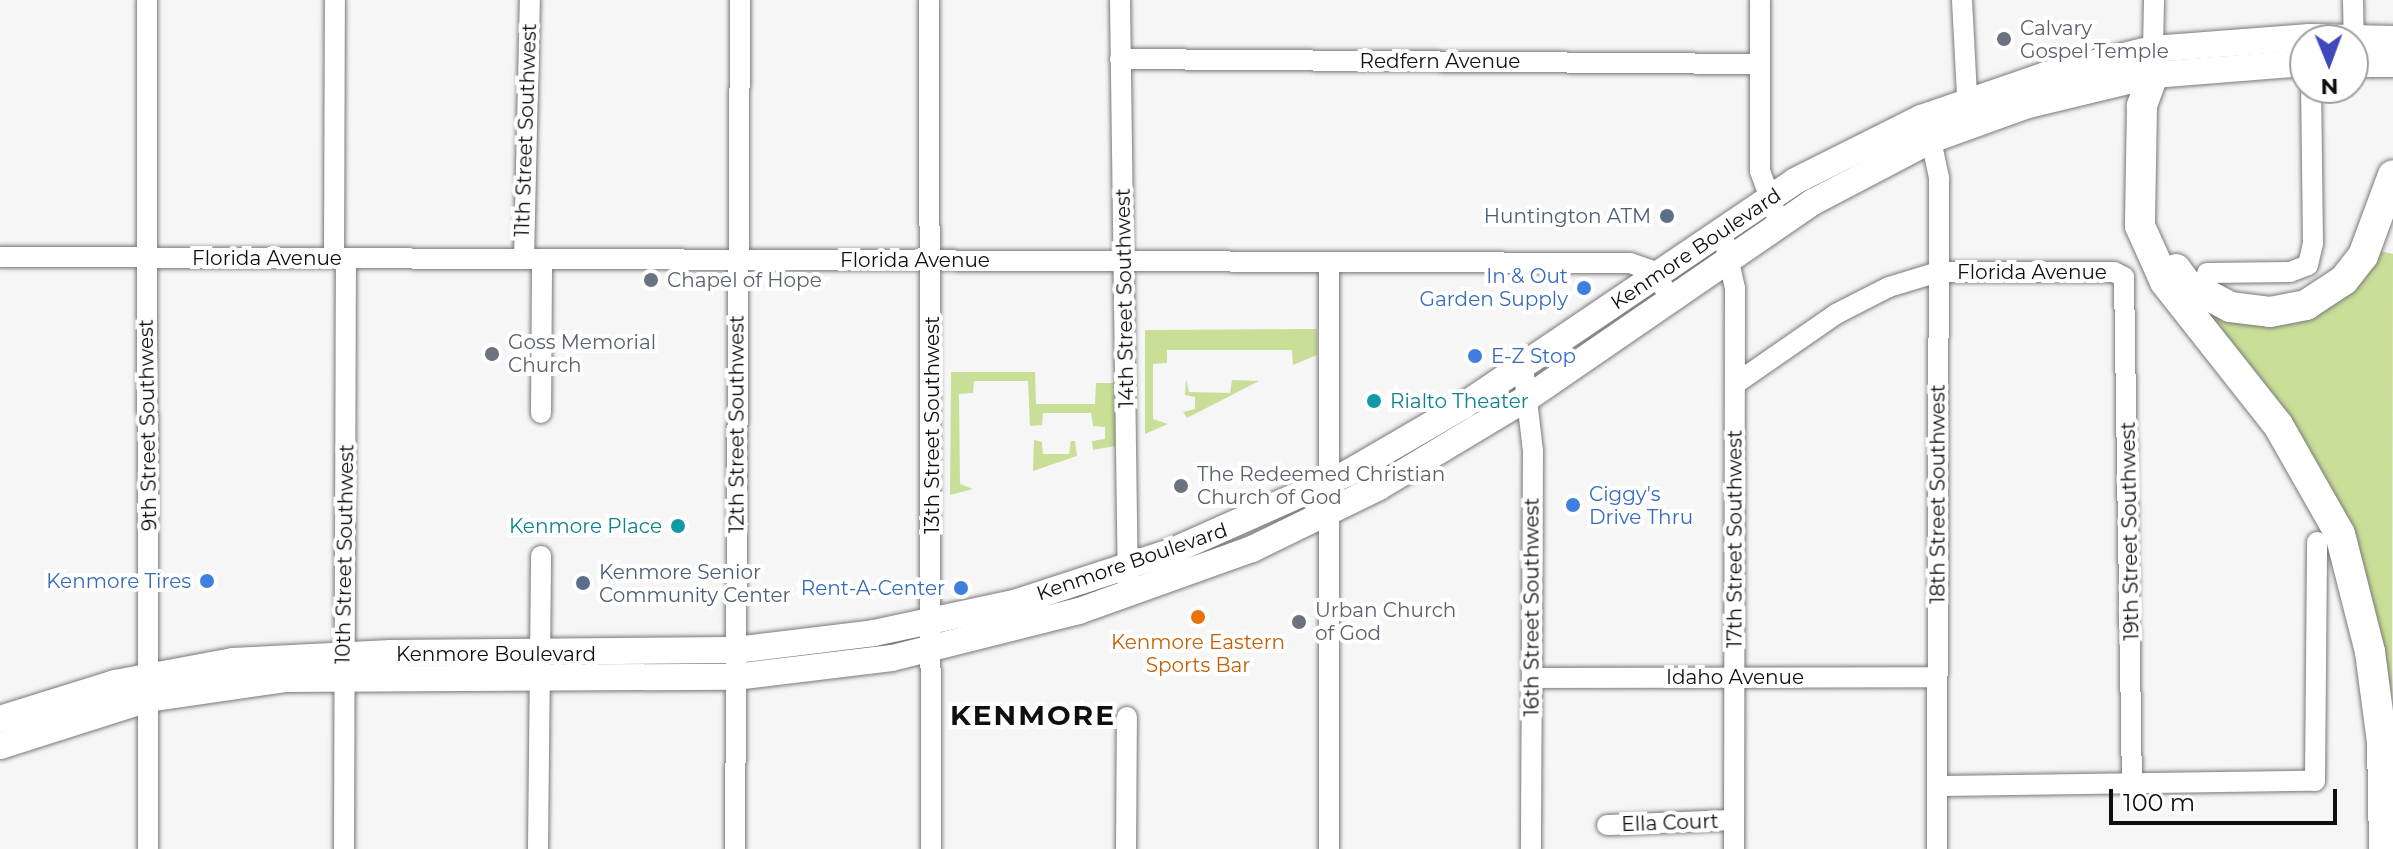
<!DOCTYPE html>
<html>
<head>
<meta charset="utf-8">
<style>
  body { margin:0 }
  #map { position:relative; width:2393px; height:849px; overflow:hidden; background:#f6f6f7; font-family:Montserrat,sans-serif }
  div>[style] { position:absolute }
  .green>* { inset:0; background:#c9df97 }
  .roads { filter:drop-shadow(0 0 2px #79797a) drop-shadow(0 0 2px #79797a) }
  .minor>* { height:20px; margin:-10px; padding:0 10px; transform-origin:10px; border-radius:10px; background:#fff }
  .major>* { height:26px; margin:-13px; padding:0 13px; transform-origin:13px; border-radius:13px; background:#fff }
  .highway>* { height:30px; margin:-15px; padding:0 15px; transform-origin:15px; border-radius:15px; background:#fff }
  .dots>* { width:22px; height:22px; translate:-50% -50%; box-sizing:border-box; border:4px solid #fff; border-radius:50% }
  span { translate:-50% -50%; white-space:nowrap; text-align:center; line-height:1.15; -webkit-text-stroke:8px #fff; paint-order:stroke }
  .worship-label { font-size:20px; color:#5b616d }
  .left { translate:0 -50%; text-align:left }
  .street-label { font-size:20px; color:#0f0f0f }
  .service-label { font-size:20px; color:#4e5e75 }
  .right { translate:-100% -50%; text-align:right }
  .shop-label { font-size:20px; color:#366cbe }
  .culture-label { font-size:20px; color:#0d838f }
  .food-label { font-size:20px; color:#c56008 }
  .district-label { font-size:28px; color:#0f0f0f; font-weight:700; letter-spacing:2px }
  .north { position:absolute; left:2289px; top:24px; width:80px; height:80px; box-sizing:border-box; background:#fff; border:2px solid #9f9f9f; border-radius:50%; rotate:179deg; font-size:22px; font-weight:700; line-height:32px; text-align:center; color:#0f0f0f }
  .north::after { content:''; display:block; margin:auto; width:28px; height:36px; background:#4148bc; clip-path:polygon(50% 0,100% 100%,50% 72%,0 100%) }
  .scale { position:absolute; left:2109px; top:789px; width:228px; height:36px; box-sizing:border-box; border:4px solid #0f0f0f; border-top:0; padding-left:10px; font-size:24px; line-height:28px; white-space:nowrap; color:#0f0f0f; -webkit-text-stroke:6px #fff; paint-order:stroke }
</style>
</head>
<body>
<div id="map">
  <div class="green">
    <div style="clip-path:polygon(2376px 250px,2393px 254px,2392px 709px,2359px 556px,2194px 307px,2269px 323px)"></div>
    <div style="clip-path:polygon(1317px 329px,1317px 355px,1293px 365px,1292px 350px,1167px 350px,1167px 363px,1153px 364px,1153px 419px,1168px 424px,1145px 434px,1145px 330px)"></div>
    <div style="clip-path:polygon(951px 372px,1035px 372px,1036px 404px,1095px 404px,1096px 383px,1115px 383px,1115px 446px,1093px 450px,1092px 441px,1105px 439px,1105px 427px,1093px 426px,1091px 413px,1043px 413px,1042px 425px,1030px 426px,1028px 381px,974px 381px,973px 393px,959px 394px,960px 484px,973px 489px,950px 495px)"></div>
    <div style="clip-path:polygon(1186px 379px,1189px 392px,1230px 393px,1232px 380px,1259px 381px,1187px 418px,1183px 412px,1195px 409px,1195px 397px,1185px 395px)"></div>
    <div style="clip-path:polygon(1034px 440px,1042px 442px,1043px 454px,1069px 454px,1071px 441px,1075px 441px,1077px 456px,1033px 471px)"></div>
  </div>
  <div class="roads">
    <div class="minor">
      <div style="left:147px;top:0;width:849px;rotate:89.93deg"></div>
      <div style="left:929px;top:0;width:849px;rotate:89.87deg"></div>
      <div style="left:1120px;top:0;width:596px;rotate:89.23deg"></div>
      <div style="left:1760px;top:0;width:171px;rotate:90deg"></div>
      <div style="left:1760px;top:171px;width:55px;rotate:69.9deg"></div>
      <div style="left:1962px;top:0;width:114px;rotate:87deg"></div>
      <div style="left:2353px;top:0;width:52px;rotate:88.9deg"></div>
      <div style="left:2153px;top:49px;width:49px;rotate:-88.8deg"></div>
      <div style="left:1120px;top:59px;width:640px;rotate:0.45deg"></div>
      <div style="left:1931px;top:140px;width:40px;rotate:78deg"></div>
      <div style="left:1939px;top:179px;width:670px;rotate:90.17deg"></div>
      <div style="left:1722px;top:231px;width:58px;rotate:77.2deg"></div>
      <div style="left:1735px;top:288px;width:561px;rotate:90.1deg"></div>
      <div style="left:0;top:257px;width:1630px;rotate:0.21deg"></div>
      <div style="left:1630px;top:263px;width:21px;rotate:19deg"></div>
      <div style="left:1650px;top:270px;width:36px;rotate:52deg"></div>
      <div style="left:334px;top:258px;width:258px;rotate:-89.8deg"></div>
      <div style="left:524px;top:259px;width:259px;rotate:-88.7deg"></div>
      <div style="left:2207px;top:273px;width:83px;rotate:-0.7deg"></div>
      <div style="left:2290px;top:272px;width:19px;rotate:-21deg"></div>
      <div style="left:2308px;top:265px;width:22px;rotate:-77deg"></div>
      <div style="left:2313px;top:244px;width:156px;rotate:-90.7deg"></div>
      <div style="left:1523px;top:366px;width:86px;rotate:83.3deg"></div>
      <div style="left:1533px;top:451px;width:398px;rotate:90.3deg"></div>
      <div style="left:1735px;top:384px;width:123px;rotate:-34.7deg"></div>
      <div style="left:1836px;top:314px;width:59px;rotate:-27deg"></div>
      <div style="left:1889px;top:287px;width:51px;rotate:-17deg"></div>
      <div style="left:1938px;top:272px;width:176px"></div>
      <div style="left:2114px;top:272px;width:11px;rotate:27deg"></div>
      <div style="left:2124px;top:277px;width:508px;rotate:89.1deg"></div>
      <div style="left:541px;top:413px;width:154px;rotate:-89.6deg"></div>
      <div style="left:1532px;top:678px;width:405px;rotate:-0.1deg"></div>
      <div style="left:1937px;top:786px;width:378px;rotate:-0.8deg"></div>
      <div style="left:2315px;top:781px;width:239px;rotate:-89.5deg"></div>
      <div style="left:1607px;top:825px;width:127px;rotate:-2.3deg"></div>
      <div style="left:344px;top:849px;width:590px;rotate:-89.81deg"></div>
      <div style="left:538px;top:849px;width:293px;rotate:-89.4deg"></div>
      <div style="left:735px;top:849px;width:849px;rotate:-89.66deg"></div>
      <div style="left:1126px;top:849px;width:132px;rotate:-89.6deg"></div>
      <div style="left:1329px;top:849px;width:586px;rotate:-90deg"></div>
    </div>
    <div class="major">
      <div style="left:2353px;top:64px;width:40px"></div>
      <div style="left:0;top:719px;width:121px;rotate:-17.4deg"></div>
      <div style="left:115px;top:683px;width:120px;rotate:-10.6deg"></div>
      <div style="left:233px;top:661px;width:158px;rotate:-2.9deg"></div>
      <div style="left:391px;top:653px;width:345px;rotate:-0.5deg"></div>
      <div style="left:736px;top:650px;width:139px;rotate:-7deg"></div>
      <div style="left:874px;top:633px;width:143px;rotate:-12.1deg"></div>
      <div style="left:1014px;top:603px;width:164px;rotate:-18.1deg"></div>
      <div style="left:1170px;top:552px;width:195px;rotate:-23.9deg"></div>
      <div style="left:1348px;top:473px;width:133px;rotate:-30.2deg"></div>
      <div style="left:1463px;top:406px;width:401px;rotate:-34.1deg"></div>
      <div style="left:1795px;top:181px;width:141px;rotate:-26.6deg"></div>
      <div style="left:1921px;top:118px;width:132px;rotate:-19deg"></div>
      <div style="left:2046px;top:75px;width:110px;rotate:-13.7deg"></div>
      <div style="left:2153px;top:49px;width:157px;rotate:-4.4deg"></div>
      <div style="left:2310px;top:37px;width:83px;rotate:1.4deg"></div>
      <div style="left:0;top:746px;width:155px;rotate:-17.6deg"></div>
      <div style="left:148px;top:699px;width:138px;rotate:-8.3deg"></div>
      <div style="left:285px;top:679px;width:450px;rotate:-0.3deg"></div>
      <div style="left:735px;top:677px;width:158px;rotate:-6.9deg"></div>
      <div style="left:892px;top:658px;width:193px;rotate:-14.1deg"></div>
      <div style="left:1079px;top:611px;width:184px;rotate:-19.7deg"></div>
      <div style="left:1252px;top:549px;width:141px;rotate:-26deg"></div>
      <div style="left:1379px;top:487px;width:175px;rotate:-31deg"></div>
      <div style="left:1529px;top:397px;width:345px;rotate:-34.5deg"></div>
      <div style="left:1813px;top:202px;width:133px;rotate:-27.7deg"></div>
      <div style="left:1931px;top:140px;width:103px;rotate:-19.8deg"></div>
      <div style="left:2028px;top:105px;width:129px;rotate:-13.5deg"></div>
      <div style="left:2153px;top:75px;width:152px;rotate:-4.5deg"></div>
    </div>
    <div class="highway">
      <div style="left:2153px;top:75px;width:33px;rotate:110deg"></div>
      <div style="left:2142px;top:106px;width:120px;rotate:91deg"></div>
      <div style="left:2140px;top:226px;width:61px;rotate:65.9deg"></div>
      <div style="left:2165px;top:282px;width:182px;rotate:51.7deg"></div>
      <div style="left:2278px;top:425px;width:125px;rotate:60.4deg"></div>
      <div style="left:2340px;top:534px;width:122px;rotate:75.7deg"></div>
      <div style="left:2370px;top:652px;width:91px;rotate:82.4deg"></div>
      <div style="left:2382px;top:742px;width:107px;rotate:88.9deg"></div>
      <div style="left:2176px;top:269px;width:19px;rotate:54deg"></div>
      <div style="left:2187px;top:284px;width:49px;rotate:28.1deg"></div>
      <div style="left:2230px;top:307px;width:40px;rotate:7.1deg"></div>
      <div style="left:2270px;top:312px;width:37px;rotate:-11deg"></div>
      <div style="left:2306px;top:305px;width:45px;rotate:-33.3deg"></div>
      <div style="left:2344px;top:280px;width:31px;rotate:-52deg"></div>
      <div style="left:2363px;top:256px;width:86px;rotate:-69.7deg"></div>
    </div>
  </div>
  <div class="dots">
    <div style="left:2004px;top:39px;background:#6b7280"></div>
    <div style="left:1667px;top:216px;background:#5c6f8a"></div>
    <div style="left:651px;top:280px;background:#6b7280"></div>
    <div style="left:1584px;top:288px;background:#3f7fe0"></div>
    <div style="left:492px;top:354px;background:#6b7280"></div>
    <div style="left:1475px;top:356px;background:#3f7fe0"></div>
    <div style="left:1374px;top:401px;background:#0f9aa8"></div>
    <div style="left:1181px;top:486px;background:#6b7280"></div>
    <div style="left:1573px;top:505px;background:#3f7fe0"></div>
    <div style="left:678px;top:526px;background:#0f9aa8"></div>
    <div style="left:207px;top:581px;background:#3f7fe0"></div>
    <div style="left:583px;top:583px;background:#5c6f8a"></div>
    <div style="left:961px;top:588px;background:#3f7fe0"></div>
    <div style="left:1198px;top:617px;background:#e8710a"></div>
    <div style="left:1299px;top:622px;background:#6b7280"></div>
  </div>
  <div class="worship-label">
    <span class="left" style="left:2020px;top:40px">Calvary<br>Gospel Temple</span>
    <span class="left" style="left:667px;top:280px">Chapel of Hope</span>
    <span class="left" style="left:508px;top:354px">Goss Memorial<br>Church</span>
    <span class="left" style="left:1197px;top:486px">The Redeemed Christian<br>Church of God</span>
    <span class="left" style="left:1315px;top:622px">Urban Church<br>of God</span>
  </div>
  <div class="street-label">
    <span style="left:1440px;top:61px">Redfern Avenue</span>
    <span style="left:526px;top:130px;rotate:-88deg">11th Street Southwest</span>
    <span style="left:1696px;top:249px;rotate:-34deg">Kenmore Boulevard</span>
    <span style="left:267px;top:258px">Florida Avenue</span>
    <span style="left:915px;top:260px">Florida Avenue</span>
    <span style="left:2032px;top:272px">Florida Avenue</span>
    <span style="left:1125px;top:298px;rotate:-91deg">14th Street Southwest</span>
    <span style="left:737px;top:424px;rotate:-90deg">12th Street Southwest</span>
    <span style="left:148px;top:425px;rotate:-91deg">9th Street Southwest</span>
    <span style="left:932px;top:425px;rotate:-90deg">13th Street Southwest</span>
    <span style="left:1938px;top:494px;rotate:-90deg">18th Street Southwest</span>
    <span style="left:2130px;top:531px;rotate:-91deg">19th Street Southwest</span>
    <span style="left:1735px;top:539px;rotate:-90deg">17th Street Southwest</span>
    <span style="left:345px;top:554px;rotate:-89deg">10th Street Southwest</span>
    <span style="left:1132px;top:562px;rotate:-19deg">Kenmore Boulevard</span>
    <span style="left:1532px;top:607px;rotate:-90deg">16th Street Southwest</span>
    <span style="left:496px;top:654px">Kenmore Boulevard</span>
    <span style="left:1735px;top:677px">Idaho Avenue</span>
    <span style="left:1670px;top:823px;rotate:-2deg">Ella Court</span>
  </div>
  <div class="service-label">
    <span class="right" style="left:1651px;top:216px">Huntington ATM</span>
    <span class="left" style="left:599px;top:584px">Kenmore Senior<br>Community Center</span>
  </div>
  <div class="shop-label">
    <span class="right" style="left:1568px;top:288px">In &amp; Out<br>Garden Supply</span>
    <span class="left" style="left:1491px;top:356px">E-Z Stop</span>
    <span class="left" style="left:1589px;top:506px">Ciggy's<br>Drive Thru</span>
    <span class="right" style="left:191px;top:581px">Kenmore Tires</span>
    <span class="right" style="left:945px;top:588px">Rent-A-Center</span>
  </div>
  <div class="culture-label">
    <span class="left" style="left:1390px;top:401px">Rialto Theater</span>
    <span class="right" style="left:662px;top:526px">Kenmore Place</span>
  </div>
  <div class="food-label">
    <span style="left:1198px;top:654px">Kenmore Eastern<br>Sports Bar</span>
  </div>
  <div class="district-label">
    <span style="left:1033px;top:715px">KENMORE</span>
  </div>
  <div class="north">N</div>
  <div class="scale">100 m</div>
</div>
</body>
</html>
